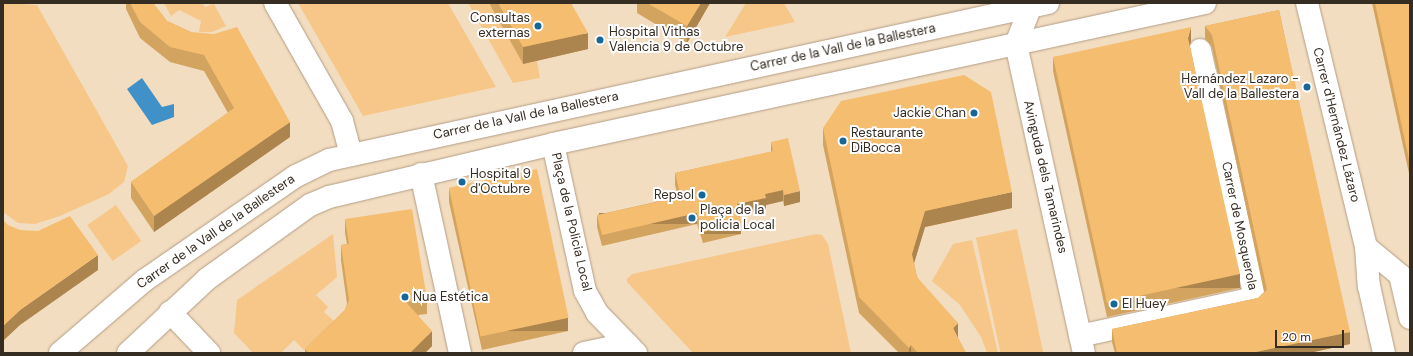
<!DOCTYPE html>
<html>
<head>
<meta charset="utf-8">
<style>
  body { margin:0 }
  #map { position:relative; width:1413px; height:356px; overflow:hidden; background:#f3ddc1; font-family:"DM Sans",sans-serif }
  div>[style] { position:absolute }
  .green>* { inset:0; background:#f6c788; transform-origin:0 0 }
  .water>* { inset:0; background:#4191c9 }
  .roads { filter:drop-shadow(0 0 1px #b29d83) drop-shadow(0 0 1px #b29d83) }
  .minor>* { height:22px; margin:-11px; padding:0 11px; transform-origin:11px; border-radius:11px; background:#fff }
  .tertiary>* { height:22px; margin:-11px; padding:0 11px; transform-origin:11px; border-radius:11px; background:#fff }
  .wall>* { inset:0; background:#d3a360 }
  .shaded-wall>* { inset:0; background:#ac844e; transform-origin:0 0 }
  .building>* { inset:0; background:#f5bd70; transform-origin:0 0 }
  .dots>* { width:11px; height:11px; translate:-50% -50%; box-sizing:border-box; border:2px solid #fff; border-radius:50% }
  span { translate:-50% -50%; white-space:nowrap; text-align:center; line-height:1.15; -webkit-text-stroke:4px #fff; paint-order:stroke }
  .poi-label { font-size:13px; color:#352c22 }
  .right { translate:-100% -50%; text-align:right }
  .left { translate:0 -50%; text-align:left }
  .street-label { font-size:13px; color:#352c22 }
  .frame { position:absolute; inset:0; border:4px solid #352c22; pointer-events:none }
  .scale { position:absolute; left:1275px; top:330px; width:69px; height:18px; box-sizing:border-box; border:2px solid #352c22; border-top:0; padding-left:5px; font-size:12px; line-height:14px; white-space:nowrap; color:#352c22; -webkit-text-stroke:3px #fff; paint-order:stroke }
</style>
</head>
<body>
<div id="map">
  <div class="green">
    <div style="clip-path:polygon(6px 3px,37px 5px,128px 166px,124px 182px,109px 194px,60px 216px,35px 224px,18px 223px,3px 212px,3px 5px)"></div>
    <div style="clip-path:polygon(164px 3px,202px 3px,205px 7px,214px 4px,226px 26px,212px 32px,199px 32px,201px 21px,179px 10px,171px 16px)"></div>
    <div style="clip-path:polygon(298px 3px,448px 3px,496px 87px,363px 116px)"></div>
    <div style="clip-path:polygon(468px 3px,489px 3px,523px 64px,537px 61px,540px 78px,513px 83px)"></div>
    <div style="clip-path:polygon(746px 3px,784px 3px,795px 22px,725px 37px)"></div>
    <div style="left:116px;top:205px;width:44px;height:35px;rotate:55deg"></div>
    <div style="left:1017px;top:229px;width:127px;height:42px;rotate:78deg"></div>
    <div style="clip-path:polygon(333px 234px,337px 277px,316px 295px,328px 307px,324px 312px,334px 321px,304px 350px,294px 340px,281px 353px,253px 353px,234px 333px,237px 300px)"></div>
    <div style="clip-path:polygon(816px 234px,822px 235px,828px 244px,851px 353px,693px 353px,627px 282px,627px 279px,632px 274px)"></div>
    <div style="clip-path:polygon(972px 240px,998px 353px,987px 353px,981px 337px,960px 305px,932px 281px,953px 244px)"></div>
  </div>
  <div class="water">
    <div style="clip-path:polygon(142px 78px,162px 107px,174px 104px,174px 117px,152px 125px,127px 89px)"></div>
  </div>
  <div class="roads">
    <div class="minor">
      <div style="left:275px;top:3px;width:136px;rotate:60.4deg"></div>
      <div style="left:342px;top:121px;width:34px;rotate:75deg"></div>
      <div style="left:1032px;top:3px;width:44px;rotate:111.3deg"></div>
      <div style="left:1016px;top:44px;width:316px;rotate:77.6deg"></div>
      <div style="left:553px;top:144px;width:150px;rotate:77.7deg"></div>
      <div style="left:585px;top:291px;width:25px;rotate:61deg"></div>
      <div style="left:597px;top:313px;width:56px;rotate:45.7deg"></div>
      <div style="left:421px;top:174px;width:183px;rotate:77.7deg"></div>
      <div style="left:170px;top:312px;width:57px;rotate:46.4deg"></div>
      <div style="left:1080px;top:336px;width:179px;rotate:-12.3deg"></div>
      <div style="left:1255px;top:298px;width:254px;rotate:-102.5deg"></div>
      <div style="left:584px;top:353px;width:44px;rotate:-11.8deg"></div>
    </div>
    <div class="tertiary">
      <div style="left:1307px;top:3px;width:251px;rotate:76.4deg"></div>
      <div style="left:1366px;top:247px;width:39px;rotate:86deg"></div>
      <div style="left:1369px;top:286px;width:69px;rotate:77.4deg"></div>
      <div style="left:1366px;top:247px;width:44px;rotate:39.5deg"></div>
      <div style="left:1400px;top:275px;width:44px;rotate:76.9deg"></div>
      <div style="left:60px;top:353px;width:112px;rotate:-40.7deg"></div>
      <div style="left:145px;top:280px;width:183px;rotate:-34.6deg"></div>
      <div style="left:296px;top:176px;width:37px;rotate:-26deg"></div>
      <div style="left:329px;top:160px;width:736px;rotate:-12.32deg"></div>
      <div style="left:128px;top:353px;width:108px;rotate:-43.1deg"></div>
      <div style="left:207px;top:279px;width:127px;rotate:-35.7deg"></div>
      <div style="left:310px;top:205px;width:21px;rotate:-23deg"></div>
      <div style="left:329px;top:197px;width:230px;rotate:-13.3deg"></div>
      <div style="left:553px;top:144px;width:667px;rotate:-12.2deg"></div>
    </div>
  </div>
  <div class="wall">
    <div style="clip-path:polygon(126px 3px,153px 3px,167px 21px,191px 32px,290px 137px,154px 232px,131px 198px,131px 182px,228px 113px,204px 71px,170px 62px,140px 38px,126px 9px)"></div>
    <div style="clip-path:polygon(489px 3px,571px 3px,588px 49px,523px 64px)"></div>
    <div style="clip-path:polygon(637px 3px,710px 3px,687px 43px,637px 13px)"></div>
    <div style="clip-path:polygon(1372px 3px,1410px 3px,1410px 178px)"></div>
    <div style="clip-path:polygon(1279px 10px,1350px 344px,1309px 353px,1115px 353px,1112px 342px,1112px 329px,1258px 298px,1264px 292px,1212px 47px,1205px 39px,1205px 26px)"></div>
    <div style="clip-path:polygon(1191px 41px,1190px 46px,1240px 288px,1107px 317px,1053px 71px,1053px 57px)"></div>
    <div style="clip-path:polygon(823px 128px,1012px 208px,925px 227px,914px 263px,917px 277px,958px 338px,966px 353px,899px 353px,859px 313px,823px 145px)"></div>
    <div style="clip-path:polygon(771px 142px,800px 202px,784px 206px,783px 201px,766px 205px,766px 209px,740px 215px,741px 234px,703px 243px,697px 224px,602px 246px,597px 227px,597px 215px,678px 197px,675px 185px,675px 173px,771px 152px)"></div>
    <div style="clip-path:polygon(449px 189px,568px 331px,482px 350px,449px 202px)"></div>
    <div style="clip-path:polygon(345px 219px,427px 299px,427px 314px,418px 315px,432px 346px,425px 353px,305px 353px,305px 349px,345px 310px,347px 304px,341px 260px,341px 245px,347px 244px,345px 233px)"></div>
  </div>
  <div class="shaded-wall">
    <div style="clip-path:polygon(701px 3px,710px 3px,687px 43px,687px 26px)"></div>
    <div style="clip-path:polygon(1191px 27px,1191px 41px,1188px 53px,1188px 38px)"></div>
    <div style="clip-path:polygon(588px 33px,588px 49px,523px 64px,523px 47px)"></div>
    <div style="clip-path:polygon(290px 122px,290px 137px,154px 232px,154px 216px)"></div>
    <div style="clip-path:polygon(783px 190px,783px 201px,766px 205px,766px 209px,737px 215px,737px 204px,765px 194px)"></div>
    <div style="clip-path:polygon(800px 191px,800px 202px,784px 206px,784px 195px)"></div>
    <div style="clip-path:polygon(1012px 192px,1012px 208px,925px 227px,912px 270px,912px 254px,925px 211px)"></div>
    <div style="left:697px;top:213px;width:11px;height:98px;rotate:90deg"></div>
    <div style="left:741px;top:223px;width:11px;height:39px;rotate:90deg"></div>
    <div style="clip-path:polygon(98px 255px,98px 270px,20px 325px,3px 341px,3px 326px,20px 310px)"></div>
    <div style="left:1240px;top:274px;width:14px;height:136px;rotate:90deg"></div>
    <div style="left:568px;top:318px;width:13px;height:88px;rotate:90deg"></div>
    <div style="clip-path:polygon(958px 323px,958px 339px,953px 328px)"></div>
    <div style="clip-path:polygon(432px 331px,432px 346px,425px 353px,410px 353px)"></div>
    <div style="clip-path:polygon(1350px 332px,1350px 344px,1309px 353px,1251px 353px)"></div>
    <div style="clip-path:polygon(911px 345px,911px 353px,909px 353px,909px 348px)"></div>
  </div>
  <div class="building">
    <div style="clip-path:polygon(130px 3px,153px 3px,167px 21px,191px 32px,214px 34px,237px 27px,290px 122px,154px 216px,131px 182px,234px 108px,204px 55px,170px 47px,140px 22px)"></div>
    <div style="clip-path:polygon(498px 3px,571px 3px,588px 33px,523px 47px)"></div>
    <div style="clip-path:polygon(647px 3px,701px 3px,687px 26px)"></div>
    <div style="clip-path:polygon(1375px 3px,1410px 3px,1410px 164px)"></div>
    <div style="clip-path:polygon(1279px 10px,1350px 332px,1251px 353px,1117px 353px,1112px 329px,1258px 298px,1267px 290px,1212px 35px,1205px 26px)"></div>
    <div style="clip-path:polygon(1191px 27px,1188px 38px,1240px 274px,1107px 303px,1053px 57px)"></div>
    <div style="clip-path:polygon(964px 75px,991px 92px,1012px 192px,925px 211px,912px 254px,917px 277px,958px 323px,953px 328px,966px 353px,918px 353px,911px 345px,909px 348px,859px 297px,823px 128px,841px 101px)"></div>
    <div style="clip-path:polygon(788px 138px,800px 191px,784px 195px,783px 190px,765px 194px,766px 198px,737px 204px,741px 223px,703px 232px,697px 213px,602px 235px,597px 215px,681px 197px,675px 173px,773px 151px,771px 142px)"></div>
    <div style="left:537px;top:169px;width:152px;height:90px;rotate:78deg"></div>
    <div style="clip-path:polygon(412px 209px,427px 299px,406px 302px,432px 331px,410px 353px,309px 353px,305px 349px,345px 310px,349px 300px,341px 245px,349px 244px,345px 219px)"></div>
    <div style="clip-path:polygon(70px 216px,98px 255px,20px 310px,3px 326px,3px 220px,8px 225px,20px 230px,38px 231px)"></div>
  </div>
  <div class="dots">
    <div style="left:538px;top:26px;background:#156798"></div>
    <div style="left:600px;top:40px;background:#156798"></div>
    <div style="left:1307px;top:87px;background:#156798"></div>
    <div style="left:974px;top:113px;background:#156798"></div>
    <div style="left:843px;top:141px;background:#156798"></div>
    <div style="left:462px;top:182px;background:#156798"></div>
    <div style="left:702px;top:195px;background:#156798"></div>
    <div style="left:692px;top:218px;background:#156798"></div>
    <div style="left:405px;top:297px;background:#156798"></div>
    <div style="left:1114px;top:304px;background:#156798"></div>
  </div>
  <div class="poi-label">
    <span class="right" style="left:530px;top:26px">Consultas<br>externas</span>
    <span class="left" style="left:609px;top:40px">Hospital Vithas<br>Valencia 9 de Octubre</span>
    <span class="right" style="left:1299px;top:87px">Hernández Lazaro -<br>Vall de la Ballestera</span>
    <span class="right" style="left:966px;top:113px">Jackie Chan</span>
    <span class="left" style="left:851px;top:141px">Restaurante<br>DiBocca</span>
    <span class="left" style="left:470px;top:182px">Hospital 9<br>d'Octubre</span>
    <span class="right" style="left:694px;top:195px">Repsol</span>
    <span class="left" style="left:700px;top:218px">Plaça de la<br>policia Local</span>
    <span class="left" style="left:413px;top:297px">Nua Estética</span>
    <span class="left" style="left:1122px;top:304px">El Huey</span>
  </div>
  <div class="street-label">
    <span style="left:843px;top:48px;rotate:-12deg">Carrer de la Vall de la Ballestera</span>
    <span style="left:526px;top:116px;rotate:-12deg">Carrer de la Vall de la Ballestera</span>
    <span style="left:1336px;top:125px;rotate:76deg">Carrer d'Hernández Lázaro</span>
    <span style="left:1045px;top:177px;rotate:77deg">Avinguda dels Tamarindes</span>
    <span style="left:571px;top:222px;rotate:77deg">Plaça de la Policia Local</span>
    <span style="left:1239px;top:226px;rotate:78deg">Carrer de Mosquerola</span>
    <span style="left:216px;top:232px;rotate:-35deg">Carrer de la Vall de la Ballestera</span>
  </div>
  <div class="frame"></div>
  <div class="scale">20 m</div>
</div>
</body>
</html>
